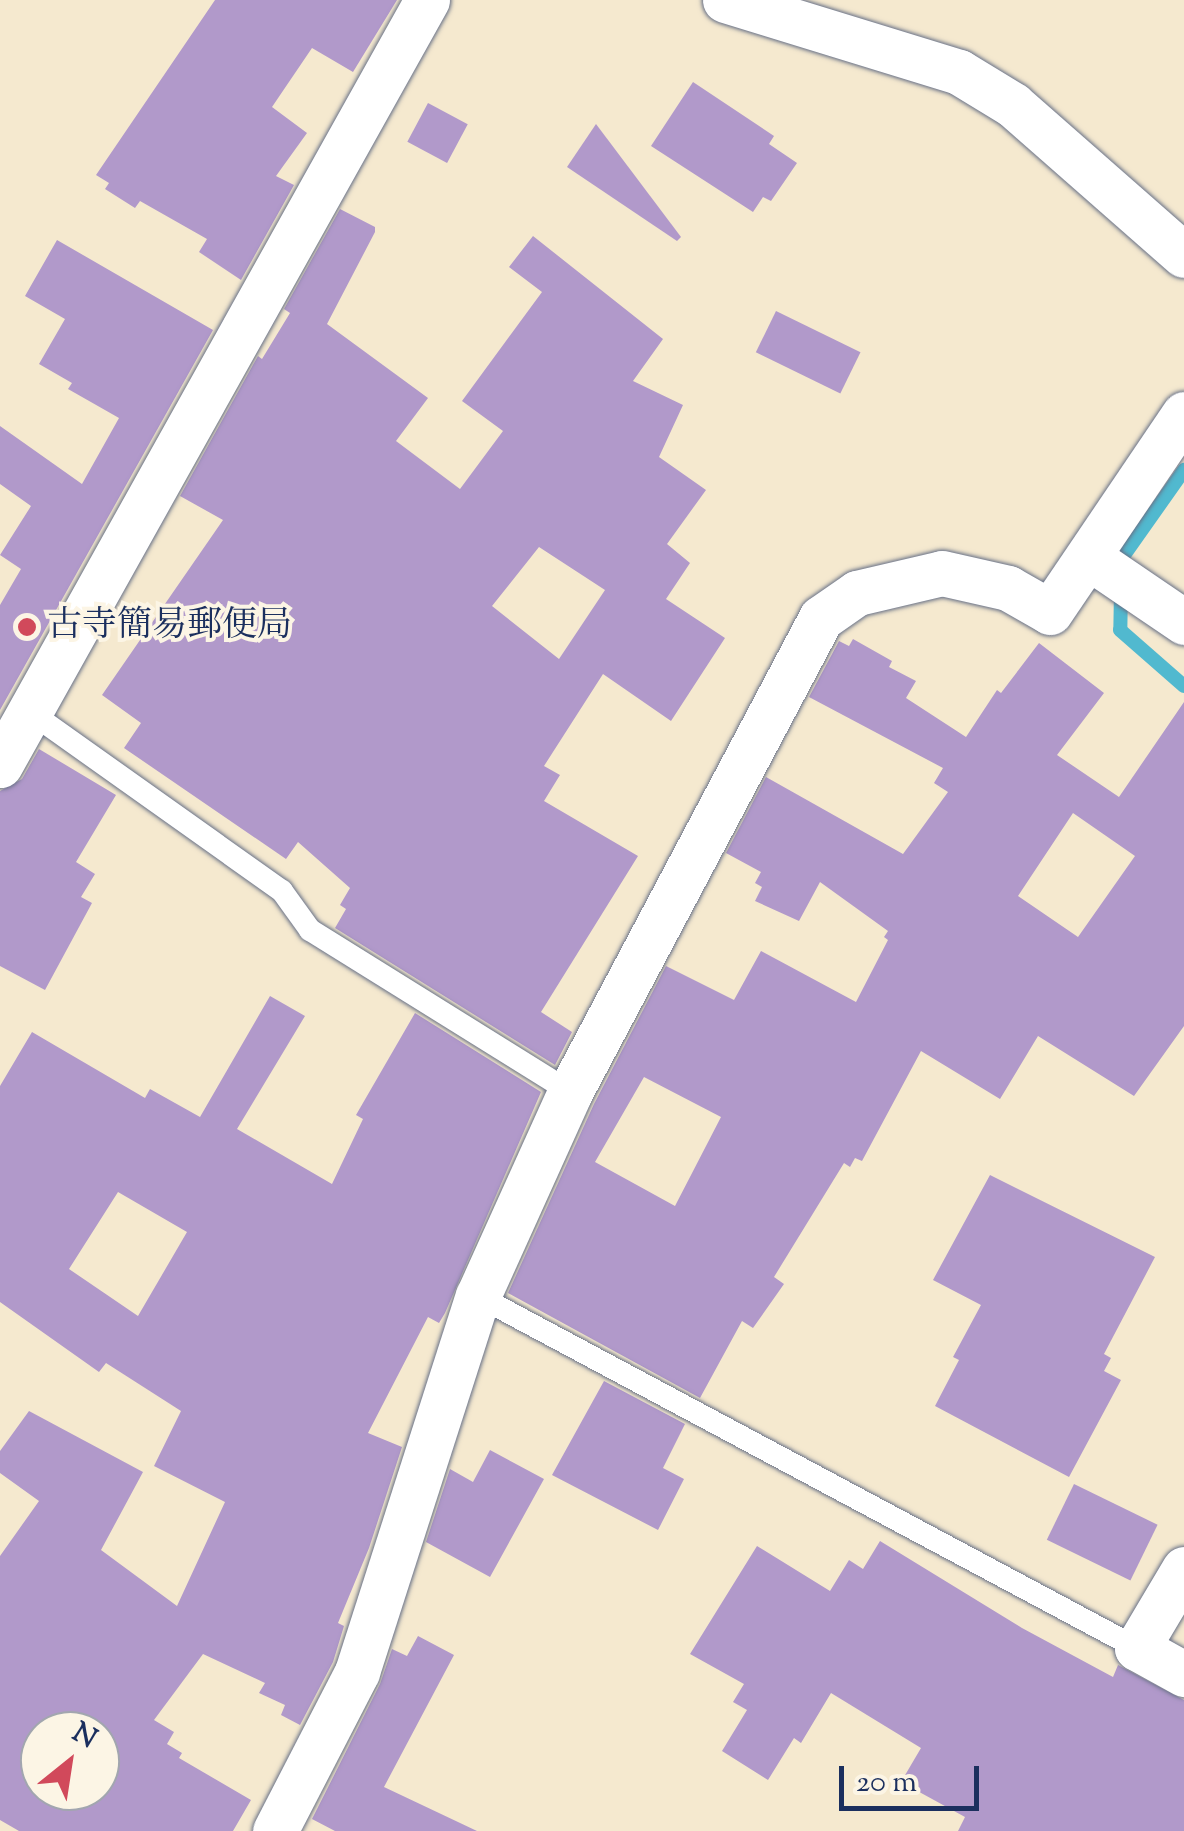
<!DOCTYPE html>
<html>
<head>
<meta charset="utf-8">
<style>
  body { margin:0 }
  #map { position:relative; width:1184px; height:1831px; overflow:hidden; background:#f5e9cf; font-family:"Sorts Mill Goudy","Noto Serif JP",serif }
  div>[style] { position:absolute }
  .stream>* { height:14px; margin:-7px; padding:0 7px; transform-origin:7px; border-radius:7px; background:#51b9cf }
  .building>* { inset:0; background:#b199ca; transform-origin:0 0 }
  .roads { filter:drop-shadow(0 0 2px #677086) drop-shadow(0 0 2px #677086) }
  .lane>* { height:22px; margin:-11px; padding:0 11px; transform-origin:11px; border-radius:11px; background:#fff }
  .street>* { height:45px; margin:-22.5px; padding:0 22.5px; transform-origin:22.5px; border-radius:22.5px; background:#fff }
  .dots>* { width:28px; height:28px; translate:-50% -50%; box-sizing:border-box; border:5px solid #fcf5e5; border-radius:50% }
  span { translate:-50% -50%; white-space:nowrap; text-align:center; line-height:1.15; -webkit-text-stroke:8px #fcf5e5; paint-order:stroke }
  .poi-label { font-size:35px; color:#1b2f5e }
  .left { translate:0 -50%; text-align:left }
  .north { position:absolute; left:20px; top:1711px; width:100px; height:100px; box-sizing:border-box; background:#fcf5e5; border:2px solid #a2a6af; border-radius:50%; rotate:30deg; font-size:28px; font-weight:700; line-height:40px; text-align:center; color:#1b2f5e }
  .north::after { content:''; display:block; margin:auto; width:35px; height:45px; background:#d1495b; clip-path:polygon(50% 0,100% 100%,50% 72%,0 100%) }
  .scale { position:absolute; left:839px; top:1766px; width:140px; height:45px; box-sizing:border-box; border:5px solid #1b2f5e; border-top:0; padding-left:12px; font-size:30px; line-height:35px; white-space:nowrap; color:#1b2f5e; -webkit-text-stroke:8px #fcf5e5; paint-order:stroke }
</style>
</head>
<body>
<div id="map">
  <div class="stream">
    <div style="left:1122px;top:569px;width:11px;rotate:-90deg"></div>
    <div style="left:1122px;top:558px;width:108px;rotate:-54.8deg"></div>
    <div style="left:1121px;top:591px;width:39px;rotate:91deg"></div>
    <div style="left:1120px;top:630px;width:85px;rotate:41.2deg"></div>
  </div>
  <div class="building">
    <div style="clip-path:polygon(215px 0,397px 0,353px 72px,312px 48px,272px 107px,307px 133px,276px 176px,294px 185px,241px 280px,199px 252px,207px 239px,140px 201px,135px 208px,105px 189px,109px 183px,96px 175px)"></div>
    <div style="clip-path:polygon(693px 82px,774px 136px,769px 144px,797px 163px,771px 201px,763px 197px,753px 212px,651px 146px)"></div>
    <div style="left:428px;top:103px;width:45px;height:44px;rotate:28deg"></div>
    <div style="clip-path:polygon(596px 124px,681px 237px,677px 241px,567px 167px)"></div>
    <div style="clip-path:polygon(evenodd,340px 209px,375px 227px,375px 232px,327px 324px,428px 398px,396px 441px,460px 489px,503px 431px,462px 401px,542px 292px,509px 267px,533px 236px,663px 339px,633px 381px,683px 405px,659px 457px,706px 490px,667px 544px,690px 563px,666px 599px,725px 638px,671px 721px,603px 674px,544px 766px,560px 775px,544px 801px,638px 856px,541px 1012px,572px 1032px,555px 1065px,335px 928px,346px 909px,340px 905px,350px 888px,298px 842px,286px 859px,124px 748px,141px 723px,102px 695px,223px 520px,180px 496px,258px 356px,262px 359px,290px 313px,284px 309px,340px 209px,539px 547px,605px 590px,559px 659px,492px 606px,539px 547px)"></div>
    <div style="clip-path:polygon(57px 240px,213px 330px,0 710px,0 605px,21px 569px,0 555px,31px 506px,0 484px,0 426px,82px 484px,119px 418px,68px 389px,72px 383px,39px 364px,65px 319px,25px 296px)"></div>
    <div style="left:776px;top:311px;width:94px;height:46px;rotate:26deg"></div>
    <div style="clip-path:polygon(evenodd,853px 639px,892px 661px,889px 667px,916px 681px,906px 698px,966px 737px,997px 690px,1001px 693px,1039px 643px,1104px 693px,1057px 755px,1119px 797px,1184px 702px,1184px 1026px,1134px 1096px,1038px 1036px,1000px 1099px,921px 1051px,862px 1161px,855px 1158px,850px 1167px,844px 1163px,774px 1277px,784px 1284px,753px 1328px,742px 1321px,700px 1398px,508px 1293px,594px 1104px,666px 966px,734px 1000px,761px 951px,856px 1002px,888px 940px,884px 937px,888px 931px,820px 882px,799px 921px,755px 901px,762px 887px,755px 883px,761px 872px,726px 853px,766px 777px,903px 854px,948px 792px,934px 783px,943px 768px,809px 697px,839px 641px,849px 646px,853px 639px,1073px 813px,1135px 856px,1078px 937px,1018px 896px,1073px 813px,853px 639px,644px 1077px,721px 1117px,675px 1206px,595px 1162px,644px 1077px)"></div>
    <div style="clip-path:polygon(39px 749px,116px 795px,76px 862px,95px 874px,81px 897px,92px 903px,45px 990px,0 966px,0 791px,22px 779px)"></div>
    <div style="clip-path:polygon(evenodd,270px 996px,305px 1016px,237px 1129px,332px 1184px,363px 1119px,356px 1115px,415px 1013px,541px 1092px,445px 1313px,439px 1323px,428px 1317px,368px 1433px,402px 1447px,369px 1548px,338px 1623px,344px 1626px,333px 1662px,300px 1725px,281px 1715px,285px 1705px,259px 1693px,265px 1683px,203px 1654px,154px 1720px,174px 1732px,167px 1744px,182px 1753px,179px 1758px,251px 1800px,233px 1831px,19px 1831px,0 1820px,0 1556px,39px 1501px,0 1473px,0 1451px,29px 1411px,143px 1472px,101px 1550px,177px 1606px,225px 1502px,154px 1466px,181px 1411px,106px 1363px,99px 1372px,0 1302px,0 1086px,32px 1032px,145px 1098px,150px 1089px,200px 1117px,270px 996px,118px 1192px,187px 1232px,138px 1316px,69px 1269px,118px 1192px,270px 996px,40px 1731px,100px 1731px,100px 1791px,40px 1791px,40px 1731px)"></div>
    <div style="clip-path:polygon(990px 1175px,1155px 1257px,1104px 1354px,1111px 1358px,1104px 1371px,1121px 1380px,1069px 1477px,935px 1406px,959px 1360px,953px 1357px,981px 1305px,933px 1280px)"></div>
    <div style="clip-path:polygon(604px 1381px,685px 1424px,663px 1468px,684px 1479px,658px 1530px,552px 1475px)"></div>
    <div style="clip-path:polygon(490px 1450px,544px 1479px,490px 1577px,426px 1542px,450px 1469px,473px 1482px)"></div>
    <div style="left:1074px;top:1484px;width:93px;height:62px;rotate:26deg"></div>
    <div style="clip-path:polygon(880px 1541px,1022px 1628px,1113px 1677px,1118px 1665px,1184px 1700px,1184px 1831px,958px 1831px,965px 1817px,901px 1782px,921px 1748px,831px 1693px,801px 1743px,794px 1738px,768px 1780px,722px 1751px,747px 1710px,733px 1702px,744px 1684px,690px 1654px,757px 1546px,830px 1591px,849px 1560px,863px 1569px)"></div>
    <div style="clip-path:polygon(418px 1636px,454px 1655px,384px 1787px,477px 1831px,335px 1831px,312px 1819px,380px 1684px,392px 1649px,407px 1656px)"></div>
  </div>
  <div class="roads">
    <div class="lane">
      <div style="left:30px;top:712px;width:309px;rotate:35.4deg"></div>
      <div style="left:282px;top:891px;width:48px;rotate:54.3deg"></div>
      <div style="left:310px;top:930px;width:306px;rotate:31.9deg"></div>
      <div style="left:478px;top:1296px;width:747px;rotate:28.11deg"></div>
    </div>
    <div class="street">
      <div style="left:725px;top:0;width:245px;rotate:17.1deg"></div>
      <div style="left:959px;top:72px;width:63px;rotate:31.4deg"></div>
      <div style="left:1013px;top:105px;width:227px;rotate:41.3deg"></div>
      <div style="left:1090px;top:558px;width:114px;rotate:34.2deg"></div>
      <div style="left:0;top:765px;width:876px;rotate:-60.83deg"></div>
      <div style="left:1184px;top:1569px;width:92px;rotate:120.7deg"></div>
      <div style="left:1137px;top:1648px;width:54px;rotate:29deg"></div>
      <div style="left:275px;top:1831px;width:179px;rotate:-62.7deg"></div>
      <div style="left:357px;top:1672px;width:395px;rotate:-72.2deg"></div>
      <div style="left:478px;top:1296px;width:224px;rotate:-65.7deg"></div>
      <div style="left:570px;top:1092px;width:536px;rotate:-62.1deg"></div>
      <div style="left:821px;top:618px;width:44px;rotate:-34.8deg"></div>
      <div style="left:857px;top:593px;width:87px;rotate:-13.2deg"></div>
      <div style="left:942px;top:573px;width:68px;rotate:12.8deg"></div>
      <div style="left:1008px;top:588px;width:48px;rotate:29.7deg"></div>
      <div style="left:1050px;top:612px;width:239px;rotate:-55.9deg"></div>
    </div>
  </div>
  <div class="dots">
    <div style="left:27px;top:627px;background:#d1495b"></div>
  </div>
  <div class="poi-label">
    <span class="left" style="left:47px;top:627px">古寺簡易郵便局</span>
  </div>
  <div class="north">N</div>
  <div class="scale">20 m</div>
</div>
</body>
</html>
